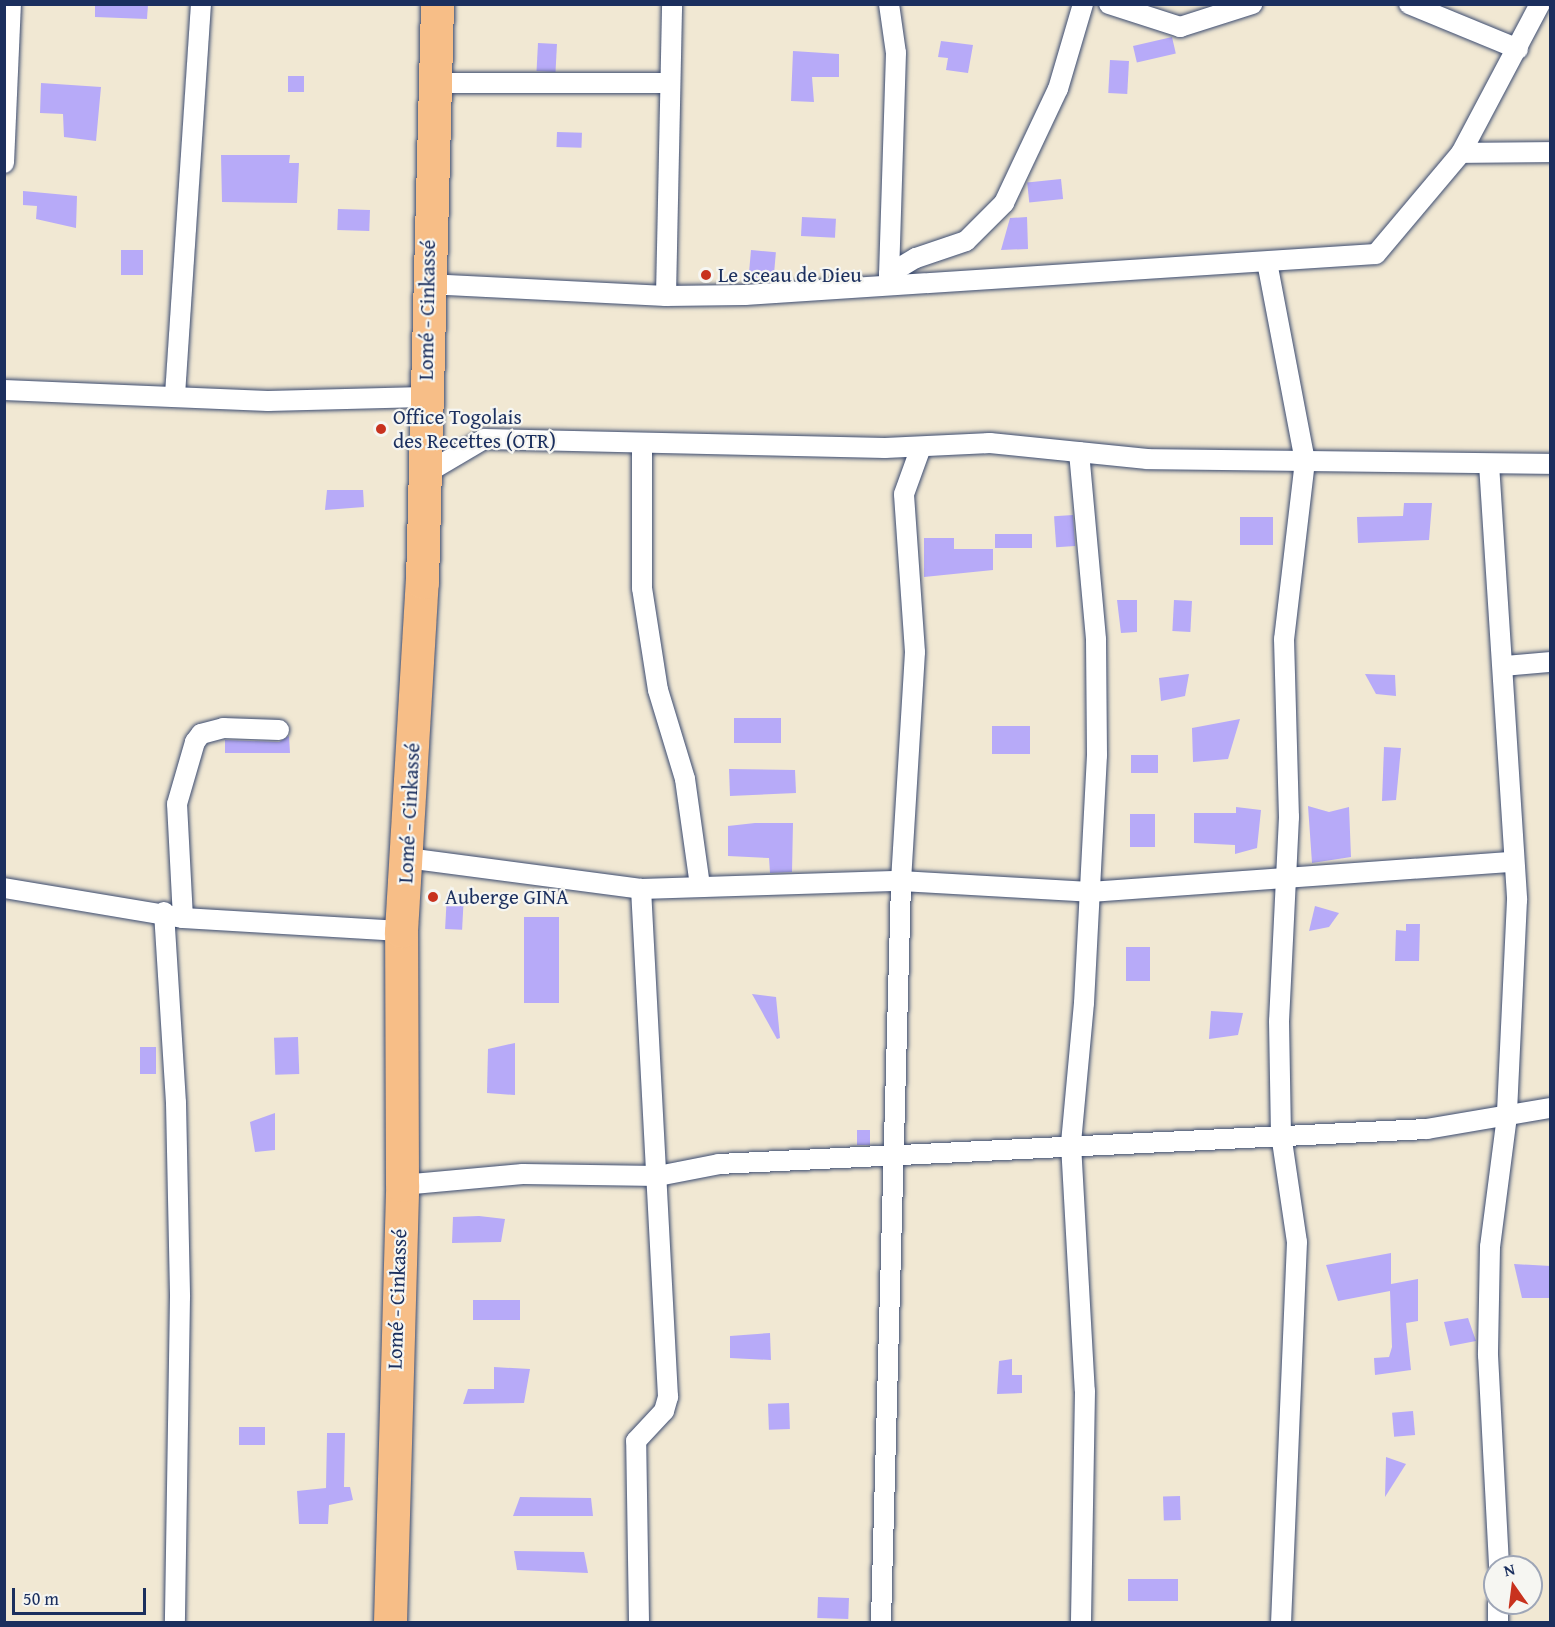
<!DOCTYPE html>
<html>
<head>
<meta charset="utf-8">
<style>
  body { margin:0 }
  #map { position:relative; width:1555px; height:1627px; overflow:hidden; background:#f1e8d3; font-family:"Gentium Book Plus",serif }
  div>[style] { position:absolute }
  .building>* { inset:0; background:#b7aaf8; transform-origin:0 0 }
  .roads { filter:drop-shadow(0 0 2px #3b4b70) drop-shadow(0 0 2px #3b4b70) }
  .street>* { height:20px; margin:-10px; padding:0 10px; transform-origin:10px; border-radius:10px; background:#fff }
  .highway>* { height:33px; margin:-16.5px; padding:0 16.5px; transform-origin:16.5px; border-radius:16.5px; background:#f7be87 }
  .dots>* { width:16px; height:16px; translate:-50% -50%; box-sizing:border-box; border:3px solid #f6f6f2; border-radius:50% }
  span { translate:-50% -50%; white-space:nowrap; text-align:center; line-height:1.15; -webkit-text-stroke:4.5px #f6f6f2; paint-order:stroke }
  .poi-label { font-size:21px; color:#1b2f5e }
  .left { translate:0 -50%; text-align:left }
  .street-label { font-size:21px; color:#1b2f5e }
  .frame { position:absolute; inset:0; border:6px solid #1b2f5e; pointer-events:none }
  .north { position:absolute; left:1483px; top:1555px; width:60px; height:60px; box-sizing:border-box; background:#f6f6f2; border:2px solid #9ea6b7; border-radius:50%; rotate:346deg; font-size:16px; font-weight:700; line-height:24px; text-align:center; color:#1b2f5e }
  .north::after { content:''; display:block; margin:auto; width:21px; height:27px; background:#c8321e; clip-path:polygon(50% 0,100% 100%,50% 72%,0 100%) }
  .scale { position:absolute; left:12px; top:1588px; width:134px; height:27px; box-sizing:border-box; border:3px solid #1b2f5e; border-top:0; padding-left:8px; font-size:18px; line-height:21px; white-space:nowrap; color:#1b2f5e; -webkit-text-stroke:4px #f6f6f2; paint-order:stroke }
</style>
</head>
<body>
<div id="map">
  <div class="building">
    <div style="clip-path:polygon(95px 4px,148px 4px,147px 19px,95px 17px)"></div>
    <div style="left:1172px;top:37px;width:17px;height:40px;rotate:77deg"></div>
    <div style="clip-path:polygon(941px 41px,973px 45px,968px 73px,946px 70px,948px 58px,938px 57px)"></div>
    <div style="left:538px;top:43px;width:19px;height:28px;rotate:3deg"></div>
    <div style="clip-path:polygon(793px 51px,839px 54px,839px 77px,812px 77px,814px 102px,791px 101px)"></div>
    <div style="left:1110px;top:60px;width:19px;height:33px;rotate:3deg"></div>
    <div style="left:288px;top:76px;width:16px;height:16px"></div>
    <div style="clip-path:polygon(41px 83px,101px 87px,96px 141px,64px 137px,63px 114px,40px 113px)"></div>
    <div style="left:557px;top:132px;width:25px;height:15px;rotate:2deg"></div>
    <div style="clip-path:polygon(221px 155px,290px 155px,289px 163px,299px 163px,297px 203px,222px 202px)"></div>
    <div style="left:1061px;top:179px;width:20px;height:34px;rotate:84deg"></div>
    <div style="clip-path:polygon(23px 191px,77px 196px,76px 228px,36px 219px,37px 206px,23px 205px)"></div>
    <div style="left:338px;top:209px;width:32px;height:21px;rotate:2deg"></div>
    <div style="left:802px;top:217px;width:34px;height:19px;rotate:3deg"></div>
    <div style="clip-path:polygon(1027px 217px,1028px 249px,1001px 250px,1010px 218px)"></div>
    <div style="left:121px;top:250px;width:22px;height:25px"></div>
    <div style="left:751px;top:250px;width:25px;height:27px;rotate:5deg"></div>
    <div style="clip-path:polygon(327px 490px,363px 490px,364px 507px,325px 510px)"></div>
    <div style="clip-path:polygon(1404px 503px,1432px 503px,1429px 540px,1358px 543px,1357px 517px,1403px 516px)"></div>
    <div style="left:1073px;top:515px;width:31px;height:19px;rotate:86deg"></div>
    <div style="left:1240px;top:517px;width:33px;height:28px"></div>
    <div style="left:995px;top:534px;width:37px;height:14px"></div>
    <div style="clip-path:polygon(924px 538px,954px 538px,954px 549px,993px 549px,993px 570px,924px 577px)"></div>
    <div style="clip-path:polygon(1117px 600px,1137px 600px,1137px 632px,1121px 633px)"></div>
    <div style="left:1174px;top:600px;width:18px;height:31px;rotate:3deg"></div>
    <div style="clip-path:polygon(1189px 674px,1185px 696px,1161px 701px,1159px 678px)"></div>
    <div style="clip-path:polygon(1365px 674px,1395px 675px,1396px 696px,1376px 694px)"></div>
    <div style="left:734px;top:718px;width:47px;height:25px"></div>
    <div style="clip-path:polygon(1240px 719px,1228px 759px,1193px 762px,1192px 728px)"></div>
    <div style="left:992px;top:726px;width:38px;height:28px"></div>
    <div style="clip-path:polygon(289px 736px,290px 753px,225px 753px,225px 740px,279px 742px)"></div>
    <div style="clip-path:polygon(1384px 747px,1401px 748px,1396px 800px,1382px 801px)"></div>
    <div style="left:1158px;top:755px;width:18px;height:27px;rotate:90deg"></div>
    <div style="clip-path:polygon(729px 769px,795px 770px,796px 793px,730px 796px)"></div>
    <div style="clip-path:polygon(1308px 806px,1329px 812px,1349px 807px,1351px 857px,1312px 863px)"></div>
    <div style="clip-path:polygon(1236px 807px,1261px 810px,1257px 848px,1235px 854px,1235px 845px,1194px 843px,1194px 813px,1236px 813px)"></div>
    <div style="left:1130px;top:814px;width:25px;height:33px"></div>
    <div style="clip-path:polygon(755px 823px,793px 823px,792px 872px,770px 873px,769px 858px,728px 856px,728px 826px)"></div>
    <div style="left:447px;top:893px;width:17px;height:36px;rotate:3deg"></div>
    <div style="clip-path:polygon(1315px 906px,1339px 913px,1329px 927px,1309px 931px)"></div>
    <div style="left:524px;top:917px;width:35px;height:86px"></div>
    <div style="clip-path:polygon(1406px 924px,1420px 924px,1419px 961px,1395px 961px,1396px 930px,1406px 931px)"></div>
    <div style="left:1150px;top:947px;width:34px;height:24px;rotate:90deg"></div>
    <div style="clip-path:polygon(752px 994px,776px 997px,780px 1038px,777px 1039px)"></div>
    <div style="clip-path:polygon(1211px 1011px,1243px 1013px,1238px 1035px,1209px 1039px)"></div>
    <div style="left:298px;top:1037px;width:37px;height:24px;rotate:88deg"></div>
    <div style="clip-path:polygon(515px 1043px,515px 1095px,487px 1093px,488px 1049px)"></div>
    <div style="left:140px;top:1047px;width:16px;height:27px"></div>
    <div style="clip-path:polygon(275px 1113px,275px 1150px,255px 1152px,250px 1122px)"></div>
    <div style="left:857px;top:1130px;width:13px;height:15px"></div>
    <div style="clip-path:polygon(479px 1216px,505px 1219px,501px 1242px,452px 1243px,453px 1217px)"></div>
    <div style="clip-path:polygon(1391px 1253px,1391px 1284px,1418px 1279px,1418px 1321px,1406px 1323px,1411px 1370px,1375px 1375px,1374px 1358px,1389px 1357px,1392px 1347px,1390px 1291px,1338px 1301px,1326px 1265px)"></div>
    <div style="clip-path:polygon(1514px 1264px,1551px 1266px,1551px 1298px,1522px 1298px)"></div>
    <div style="left:473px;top:1300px;width:47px;height:20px"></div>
    <div style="clip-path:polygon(1468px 1318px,1476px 1341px,1450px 1346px,1444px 1322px)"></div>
    <div style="clip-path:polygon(770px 1333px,771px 1360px,730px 1358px,730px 1336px)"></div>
    <div style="clip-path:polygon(1012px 1359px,1012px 1375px,1022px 1375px,1022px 1393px,997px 1394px,999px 1361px)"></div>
    <div style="clip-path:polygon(494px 1367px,530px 1369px,524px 1403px,463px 1404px,468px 1389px,494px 1389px)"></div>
    <div style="left:789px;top:1403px;width:26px;height:21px;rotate:88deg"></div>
    <div style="left:1413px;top:1411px;width:24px;height:21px;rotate:85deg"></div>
    <div style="left:239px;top:1427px;width:26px;height:18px"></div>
    <div style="clip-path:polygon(327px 1433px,345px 1433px,344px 1487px,350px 1487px,353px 1500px,329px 1505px,328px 1524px,299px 1524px,297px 1491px,326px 1488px)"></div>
    <div style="clip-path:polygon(1386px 1457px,1406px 1464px,1385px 1497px)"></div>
    <div style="left:1180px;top:1496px;width:24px;height:17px;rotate:88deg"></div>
    <div style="clip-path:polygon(520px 1497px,591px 1498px,593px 1516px,513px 1516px)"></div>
    <div style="clip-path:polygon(514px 1551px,584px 1552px,588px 1573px,517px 1570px)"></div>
    <div style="left:1128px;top:1579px;width:50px;height:22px"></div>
    <div style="left:818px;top:1597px;width:31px;height:21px;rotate:2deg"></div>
  </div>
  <div class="roads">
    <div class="street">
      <div style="left:889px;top:4px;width:49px;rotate:81.9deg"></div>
      <div style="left:896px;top:53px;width:221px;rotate:91.8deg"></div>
      <div style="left:1109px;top:4px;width:75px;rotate:17.9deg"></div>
      <div style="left:1180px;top:27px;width:76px;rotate:-17.7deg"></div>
      <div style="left:1409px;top:4px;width:118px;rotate:22.4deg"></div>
      <div style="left:434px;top:83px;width:235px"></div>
      <div style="left:1461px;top:153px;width:89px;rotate:-0.6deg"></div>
      <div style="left:4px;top:163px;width:159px;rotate:-87.5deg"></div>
      <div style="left:1267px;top:262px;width:203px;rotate:79.2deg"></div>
      <div style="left:1305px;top:461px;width:179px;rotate:96.7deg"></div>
      <div style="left:1284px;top:639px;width:178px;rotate:88.4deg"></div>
      <div style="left:1289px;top:817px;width:204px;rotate:92.8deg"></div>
      <div style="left:1279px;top:1021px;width:113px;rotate:89deg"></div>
      <div style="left:1281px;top:1134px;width:109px;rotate:81.6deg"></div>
      <div style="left:1297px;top:1242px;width:380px;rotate:92.4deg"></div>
      <div style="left:427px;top:284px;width:239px;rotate:2.9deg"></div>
      <div style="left:666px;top:296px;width:79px;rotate:-0.7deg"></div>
      <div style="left:745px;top:295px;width:632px;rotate:-3.72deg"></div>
      <div style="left:1376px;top:254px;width:132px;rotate:-49.9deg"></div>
      <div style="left:1461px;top:153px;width:169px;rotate:-62.1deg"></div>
      <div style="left:889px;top:284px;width:10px;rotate:-90deg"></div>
      <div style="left:889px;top:274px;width:31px;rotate:-31deg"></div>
      <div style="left:916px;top:258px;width:53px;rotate:-18.8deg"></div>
      <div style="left:966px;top:241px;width:54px;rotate:-45deg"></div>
      <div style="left:1004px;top:203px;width:126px;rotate:-64.7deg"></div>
      <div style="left:1058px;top:89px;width:89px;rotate:-73.6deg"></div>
      <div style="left:666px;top:296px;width:292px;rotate:-88.8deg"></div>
      <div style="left:4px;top:390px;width:264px;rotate:2.4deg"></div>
      <div style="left:268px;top:401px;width:156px;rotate:-1.5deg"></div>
      <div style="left:175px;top:395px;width:392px;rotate:-86.2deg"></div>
      <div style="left:642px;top:445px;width:143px;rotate:90deg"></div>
      <div style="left:642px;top:588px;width:103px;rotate:81.1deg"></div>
      <div style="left:658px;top:690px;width:93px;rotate:73.1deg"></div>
      <div style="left:685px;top:779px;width:108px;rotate:82deg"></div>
      <div style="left:1079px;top:452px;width:189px;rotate:84.8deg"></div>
      <div style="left:1096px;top:640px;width:115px;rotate:89.5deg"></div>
      <div style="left:1097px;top:755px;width:248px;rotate:93deg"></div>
      <div style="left:1084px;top:1003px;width:142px;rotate:95.3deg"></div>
      <div style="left:1071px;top:1144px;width:247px;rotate:86.8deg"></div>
      <div style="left:1085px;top:1391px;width:231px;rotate:91deg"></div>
      <div style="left:1489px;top:464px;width:437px;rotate:86.3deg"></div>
      <div style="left:1517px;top:900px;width:216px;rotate:92.7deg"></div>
      <div style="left:1507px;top:1116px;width:132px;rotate:97.4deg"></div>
      <div style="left:1490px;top:1247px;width:108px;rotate:91.1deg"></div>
      <div style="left:1488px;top:1355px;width:212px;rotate:87deg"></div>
      <div style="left:423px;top:475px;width:71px;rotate:-30.5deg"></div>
      <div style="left:484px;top:439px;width:401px;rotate:1.3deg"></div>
      <div style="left:885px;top:448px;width:105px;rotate:-2.7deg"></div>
      <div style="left:990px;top:443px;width:158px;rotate:5.8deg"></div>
      <div style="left:1147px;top:459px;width:403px;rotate:0.7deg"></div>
      <div style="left:1504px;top:666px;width:46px;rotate:-5deg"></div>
      <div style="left:407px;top:858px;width:236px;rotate:7.5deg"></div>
      <div style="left:641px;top:889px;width:260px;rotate:-1.8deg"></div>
      <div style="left:901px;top:881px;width:189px;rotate:3.3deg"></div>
      <div style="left:1090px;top:892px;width:424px;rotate:-4.1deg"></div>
      <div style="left:4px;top:888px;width:181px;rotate:9.5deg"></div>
      <div style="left:183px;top:918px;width:218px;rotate:3.4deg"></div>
      <div style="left:164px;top:912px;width:191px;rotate:86.4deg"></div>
      <div style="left:176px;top:1103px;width:194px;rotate:88.8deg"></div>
      <div style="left:180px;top:1297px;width:325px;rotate:90.9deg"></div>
      <div style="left:183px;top:918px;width:114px;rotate:-93deg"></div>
      <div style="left:177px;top:804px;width:65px;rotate:-73.8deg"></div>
      <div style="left:195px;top:742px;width:10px;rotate:-53deg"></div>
      <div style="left:201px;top:734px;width:23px;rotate:-15deg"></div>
      <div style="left:223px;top:728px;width:56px;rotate:2deg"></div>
      <div style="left:402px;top:1185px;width:121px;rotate:-5.2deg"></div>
      <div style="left:523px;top:1174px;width:135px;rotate:0.8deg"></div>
      <div style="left:658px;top:1176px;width:62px;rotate:-11.1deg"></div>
      <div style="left:719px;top:1164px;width:709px;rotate:-2.83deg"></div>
      <div style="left:1427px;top:1129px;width:125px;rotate:-9.7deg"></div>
      <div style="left:639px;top:1622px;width:181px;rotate:-90.9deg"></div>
      <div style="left:636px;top:1441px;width:41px;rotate:-47deg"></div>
      <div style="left:664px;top:1411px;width:15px;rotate:-74deg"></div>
      <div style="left:668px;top:1397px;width:509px;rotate:-93.04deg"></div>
      <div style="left:881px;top:1622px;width:741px;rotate:-88.45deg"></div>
      <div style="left:901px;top:881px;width:229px;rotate:-86.5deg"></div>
      <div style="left:915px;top:652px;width:158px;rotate:-94deg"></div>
      <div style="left:904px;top:494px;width:50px;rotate:-70.1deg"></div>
      <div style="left:1498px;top:1622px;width:19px;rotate:-90deg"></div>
    </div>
    <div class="highway">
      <div style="left:390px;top:1622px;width:437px;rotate:-88.4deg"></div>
      <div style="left:402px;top:1185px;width:254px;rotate:-90.2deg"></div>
      <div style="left:401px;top:931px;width:350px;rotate:-86.6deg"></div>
      <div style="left:422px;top:582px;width:578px;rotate:-88.51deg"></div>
    </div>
  </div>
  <div class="dots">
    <div style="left:706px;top:275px;background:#c8321e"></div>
    <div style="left:381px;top:429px;background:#c8321e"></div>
    <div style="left:433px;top:897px;background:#c8321e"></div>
  </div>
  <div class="poi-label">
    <span class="left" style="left:718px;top:275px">Le sceau de Dieu</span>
    <span class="left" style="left:393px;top:429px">Office Togolais<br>des Recettes (OTR)</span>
    <span class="left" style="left:445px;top:897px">Auberge GINA</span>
  </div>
  <div class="street-label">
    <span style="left:427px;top:310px;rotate:-89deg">Lomé - Cinkassé</span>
    <span style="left:409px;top:813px;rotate:-87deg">Lomé - Cinkassé</span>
    <span style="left:397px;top:1299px;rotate:-88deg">Lomé - Cinkassé</span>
  </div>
  <div class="frame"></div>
  <div class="north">N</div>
  <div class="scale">50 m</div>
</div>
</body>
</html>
